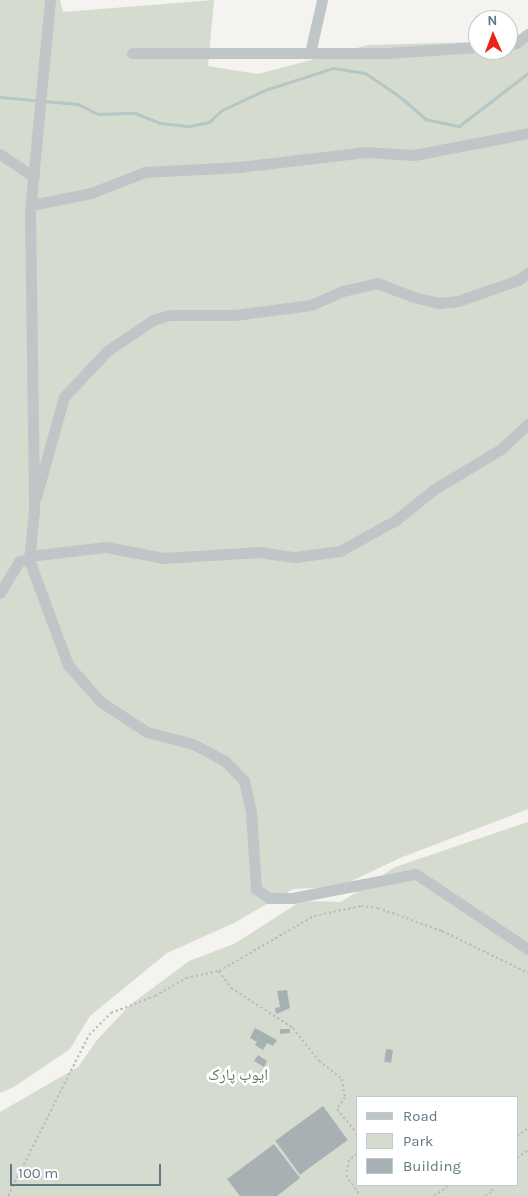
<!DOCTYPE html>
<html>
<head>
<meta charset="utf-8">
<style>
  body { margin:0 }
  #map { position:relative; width:528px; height:1196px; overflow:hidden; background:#f4f3ef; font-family:Karla,"Noto Naskh Arabic",sans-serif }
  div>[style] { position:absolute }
  .green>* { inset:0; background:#d6dbd0 }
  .stream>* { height:3px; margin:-1.5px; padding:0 1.5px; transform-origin:1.5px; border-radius:1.5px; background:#b5c6c7 }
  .building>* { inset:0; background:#a7b1b4; transform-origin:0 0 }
  .path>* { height:2px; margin-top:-1px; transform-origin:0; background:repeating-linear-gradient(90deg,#babdbe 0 2.5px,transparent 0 5px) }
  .minor>* { height:11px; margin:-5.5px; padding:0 5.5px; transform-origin:5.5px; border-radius:5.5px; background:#c0c5c7 }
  span { translate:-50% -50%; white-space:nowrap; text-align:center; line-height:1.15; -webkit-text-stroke:5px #fff; paint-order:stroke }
  .park-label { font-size:16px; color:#697960 }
  .legend { position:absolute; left:356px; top:1096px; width:162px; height:90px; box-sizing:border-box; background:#fff; border:1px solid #c0c9cd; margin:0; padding:6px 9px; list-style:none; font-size:15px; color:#617982 }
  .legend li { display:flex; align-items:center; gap:10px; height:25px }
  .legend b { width:25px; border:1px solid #c0c9cd }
  .north { position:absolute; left:468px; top:10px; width:50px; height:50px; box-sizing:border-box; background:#fff; border:1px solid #c0c9cd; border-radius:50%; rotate:358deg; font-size:14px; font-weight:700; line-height:20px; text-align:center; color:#617982 }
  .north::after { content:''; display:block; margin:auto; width:18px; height:22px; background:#ea2419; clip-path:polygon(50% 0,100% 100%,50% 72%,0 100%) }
  .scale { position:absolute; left:10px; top:1164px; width:151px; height:22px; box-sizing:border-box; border:2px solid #617982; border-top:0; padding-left:6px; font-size:15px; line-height:18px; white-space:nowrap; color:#617982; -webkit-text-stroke:4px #fff; paint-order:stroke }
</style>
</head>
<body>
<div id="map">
  <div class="green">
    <div style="clip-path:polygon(0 0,60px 0,63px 12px,214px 0,208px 66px,258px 74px,368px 45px,478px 42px,478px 50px,508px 50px,508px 41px,528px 40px,528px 809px,400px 858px,339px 887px,293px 889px,234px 923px,167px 953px,90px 1016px,70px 1049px,14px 1087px,0 1093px)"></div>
    <div style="clip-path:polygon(evenodd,528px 822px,528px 1196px,0 1196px,0 1112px,78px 1067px,97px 1040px,130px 1005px,189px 961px,234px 944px,301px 901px,341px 902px,395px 867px,528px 822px,357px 1097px,517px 1097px,517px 1185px,357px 1185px,357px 1097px)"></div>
  </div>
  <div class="stream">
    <div style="left:0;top:97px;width:78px;rotate:5.1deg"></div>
    <div style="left:78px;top:104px;width:22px;rotate:27deg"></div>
    <div style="left:98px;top:114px;width:37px;rotate:-2deg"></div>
    <div style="left:135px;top:113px;width:27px;rotate:22deg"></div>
    <div style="left:160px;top:123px;width:30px;rotate:6deg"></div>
    <div style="left:190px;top:126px;width:19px;rotate:-12deg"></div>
    <div style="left:209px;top:122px;width:18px;rotate:-43deg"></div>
    <div style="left:222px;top:110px;width:47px;rotate:-24.9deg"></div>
    <div style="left:265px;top:90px;width:71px;rotate:-17.9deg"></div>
    <div style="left:333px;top:68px;width:32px;rotate:9deg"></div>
    <div style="left:365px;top:73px;width:41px;rotate:34.1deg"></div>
    <div style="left:399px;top:96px;width:35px;rotate:41deg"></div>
    <div style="left:425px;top:119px;width:35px;rotate:12deg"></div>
    <div style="left:459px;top:126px;width:87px;rotate:-37.5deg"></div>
  </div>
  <div class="building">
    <div style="clip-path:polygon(287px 990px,290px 1008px,276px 1014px,275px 1008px,280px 1007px,277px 991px)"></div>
    <div style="clip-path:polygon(255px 1028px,277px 1040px,273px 1046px,267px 1043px,263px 1050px,255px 1045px,257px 1042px,250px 1038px)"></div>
    <div style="clip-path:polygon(280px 1029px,290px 1029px,290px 1033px,280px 1034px)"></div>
    <div style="left:386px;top:1049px;width:7px;height:13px;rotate:8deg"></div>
    <div style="clip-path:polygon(258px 1055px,267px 1061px,264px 1067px,254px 1061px)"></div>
    <div style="left:323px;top:1106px;width:42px;height:59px;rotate:54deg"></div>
    <div style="clip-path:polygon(274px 1144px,300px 1178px,277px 1196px,240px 1196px,227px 1179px)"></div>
  </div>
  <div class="path">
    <div style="left:219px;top:971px;width:21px;rotate:55deg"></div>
    <div style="left:231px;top:988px;width:74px;rotate:32.8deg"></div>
    <div style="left:293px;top:1028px;width:42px;rotate:51.8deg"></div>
    <div style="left:319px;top:1061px;width:29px;rotate:38deg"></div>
    <div style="left:342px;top:1079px;width:18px;rotate:81deg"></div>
    <div style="left:345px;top:1097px;width:14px;rotate:124deg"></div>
    <div style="left:337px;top:1109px;width:32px;rotate:51deg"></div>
    <div style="left:517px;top:1136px;width:14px;rotate:-36deg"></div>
    <div style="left:357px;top:1154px;width:10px;rotate:143deg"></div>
    <div style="left:349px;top:1160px;width:15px;rotate:101deg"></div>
    <div style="left:346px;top:1175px;width:25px;rotate:56deg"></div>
    <div style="left:517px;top:1158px;width:14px;rotate:-36deg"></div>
    <div style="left:8px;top:1196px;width:180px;rotate:-63.3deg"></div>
    <div style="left:89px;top:1035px;width:31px;rotate:-45deg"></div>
    <div style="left:111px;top:1013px;width:47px;rotate:-21.1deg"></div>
    <div style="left:155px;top:996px;width:36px;rotate:-30deg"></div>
    <div style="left:186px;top:978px;width:34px;rotate:-12deg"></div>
    <div style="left:219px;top:971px;width:110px;rotate:-30.1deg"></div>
    <div style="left:314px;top:916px;width:48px;rotate:-12deg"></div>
    <div style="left:361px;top:906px;width:17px;rotate:7deg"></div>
    <div style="left:378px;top:908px;width:68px;rotate:19.8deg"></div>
    <div style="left:442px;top:931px;width:96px;rotate:26deg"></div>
    <div style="left:434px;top:1196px;width:19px;rotate:-36deg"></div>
    <div style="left:485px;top:1196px;width:9px;rotate:-36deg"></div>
    <div style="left:492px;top:1191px;width:6px;rotate:-81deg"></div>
  </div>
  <div class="minor">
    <div style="left:50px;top:0;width:214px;rotate:95.4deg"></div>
    <div style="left:30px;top:213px;width:298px;rotate:89.2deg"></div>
    <div style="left:34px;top:511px;width:49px;rotate:95.8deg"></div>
    <div style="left:29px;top:560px;width:112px;rotate:69.6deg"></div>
    <div style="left:68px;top:665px;width:50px;rotate:48.3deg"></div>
    <div style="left:101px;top:702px;width:55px;rotate:33.1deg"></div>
    <div style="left:147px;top:732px;width:48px;rotate:14.6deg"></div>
    <div style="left:193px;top:744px;width:36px;rotate:28deg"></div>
    <div style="left:225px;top:761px;width:28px;rotate:46deg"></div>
    <div style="left:244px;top:781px;width:32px;rotate:77deg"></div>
    <div style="left:251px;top:812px;width:77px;rotate:86.3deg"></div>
    <div style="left:256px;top:889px;width:16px;rotate:35deg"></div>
    <div style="left:269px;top:898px;width:23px"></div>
    <div style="left:292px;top:898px;width:126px;rotate:-11deg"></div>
    <div style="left:416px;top:874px;width:135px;rotate:33.8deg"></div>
    <div style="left:508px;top:44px;width:8px;rotate:-7deg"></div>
    <div style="left:516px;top:43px;width:15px;rotate:-37deg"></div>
    <div style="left:132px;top:53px;width:254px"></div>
    <div style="left:386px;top:53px;width:92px;rotate:-3.7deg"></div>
    <div style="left:310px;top:53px;width:54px;rotate:-77.2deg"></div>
    <div style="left:0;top:154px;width:41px;rotate:34.1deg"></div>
    <div style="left:31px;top:205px;width:61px;rotate:-11.3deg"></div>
    <div style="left:91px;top:193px;width:58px;rotate:-21.3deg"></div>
    <div style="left:145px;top:172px;width:94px;rotate:-3deg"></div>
    <div style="left:239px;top:167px;width:128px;rotate:-6.7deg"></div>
    <div style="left:366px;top:152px;width:48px;rotate:3.6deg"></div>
    <div style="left:414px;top:155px;width:116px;rotate:-10.9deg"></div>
    <div style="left:36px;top:497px;width:104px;rotate:-74.4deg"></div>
    <div style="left:64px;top:397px;width:63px;rotate:-46.9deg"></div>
    <div style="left:107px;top:351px;width:55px;rotate:-34deg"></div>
    <div style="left:153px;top:320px;width:17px;rotate:-17deg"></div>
    <div style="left:169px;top:315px;width:65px"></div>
    <div style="left:234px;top:315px;width:78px;rotate:-7.4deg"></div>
    <div style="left:311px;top:305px;width:35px;rotate:-24deg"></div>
    <div style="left:343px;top:291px;width:35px;rotate:-13deg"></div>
    <div style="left:377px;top:283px;width:39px;rotate:21deg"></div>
    <div style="left:413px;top:297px;width:27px;rotate:13deg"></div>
    <div style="left:439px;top:303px;width:19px;rotate:-6deg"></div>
    <div style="left:458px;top:301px;width:64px;rotate:-19.3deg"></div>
    <div style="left:518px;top:280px;width:12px;rotate:-35deg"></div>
    <div style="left:29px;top:556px;width:78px;rotate:-6.7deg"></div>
    <div style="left:106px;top:547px;width:58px;rotate:10.9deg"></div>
    <div style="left:163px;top:558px;width:95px;rotate:-3.6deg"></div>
    <div style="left:258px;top:552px;width:37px;rotate:8deg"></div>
    <div style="left:295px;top:557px;width:45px;rotate:-7.6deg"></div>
    <div style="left:340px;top:551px;width:64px;rotate:-29deg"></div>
    <div style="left:396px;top:520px;width:48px;rotate:-39deg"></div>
    <div style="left:433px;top:490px;width:79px;rotate:-31.1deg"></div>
    <div style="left:501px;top:449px;width:37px;rotate:-43deg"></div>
    <div style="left:0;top:593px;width:37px;rotate:-59deg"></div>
    <div style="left:19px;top:561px;width:10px;rotate:-6deg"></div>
  </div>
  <div class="park-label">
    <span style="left:238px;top:1075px">ایوب پارک</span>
  </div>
  <ul class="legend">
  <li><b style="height:6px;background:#c0c5c7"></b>Road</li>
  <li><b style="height:14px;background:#d6dbd0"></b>Park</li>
  <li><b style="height:14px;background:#a7b1b4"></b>Building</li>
  </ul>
  <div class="north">N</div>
  <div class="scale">100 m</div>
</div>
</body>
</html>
